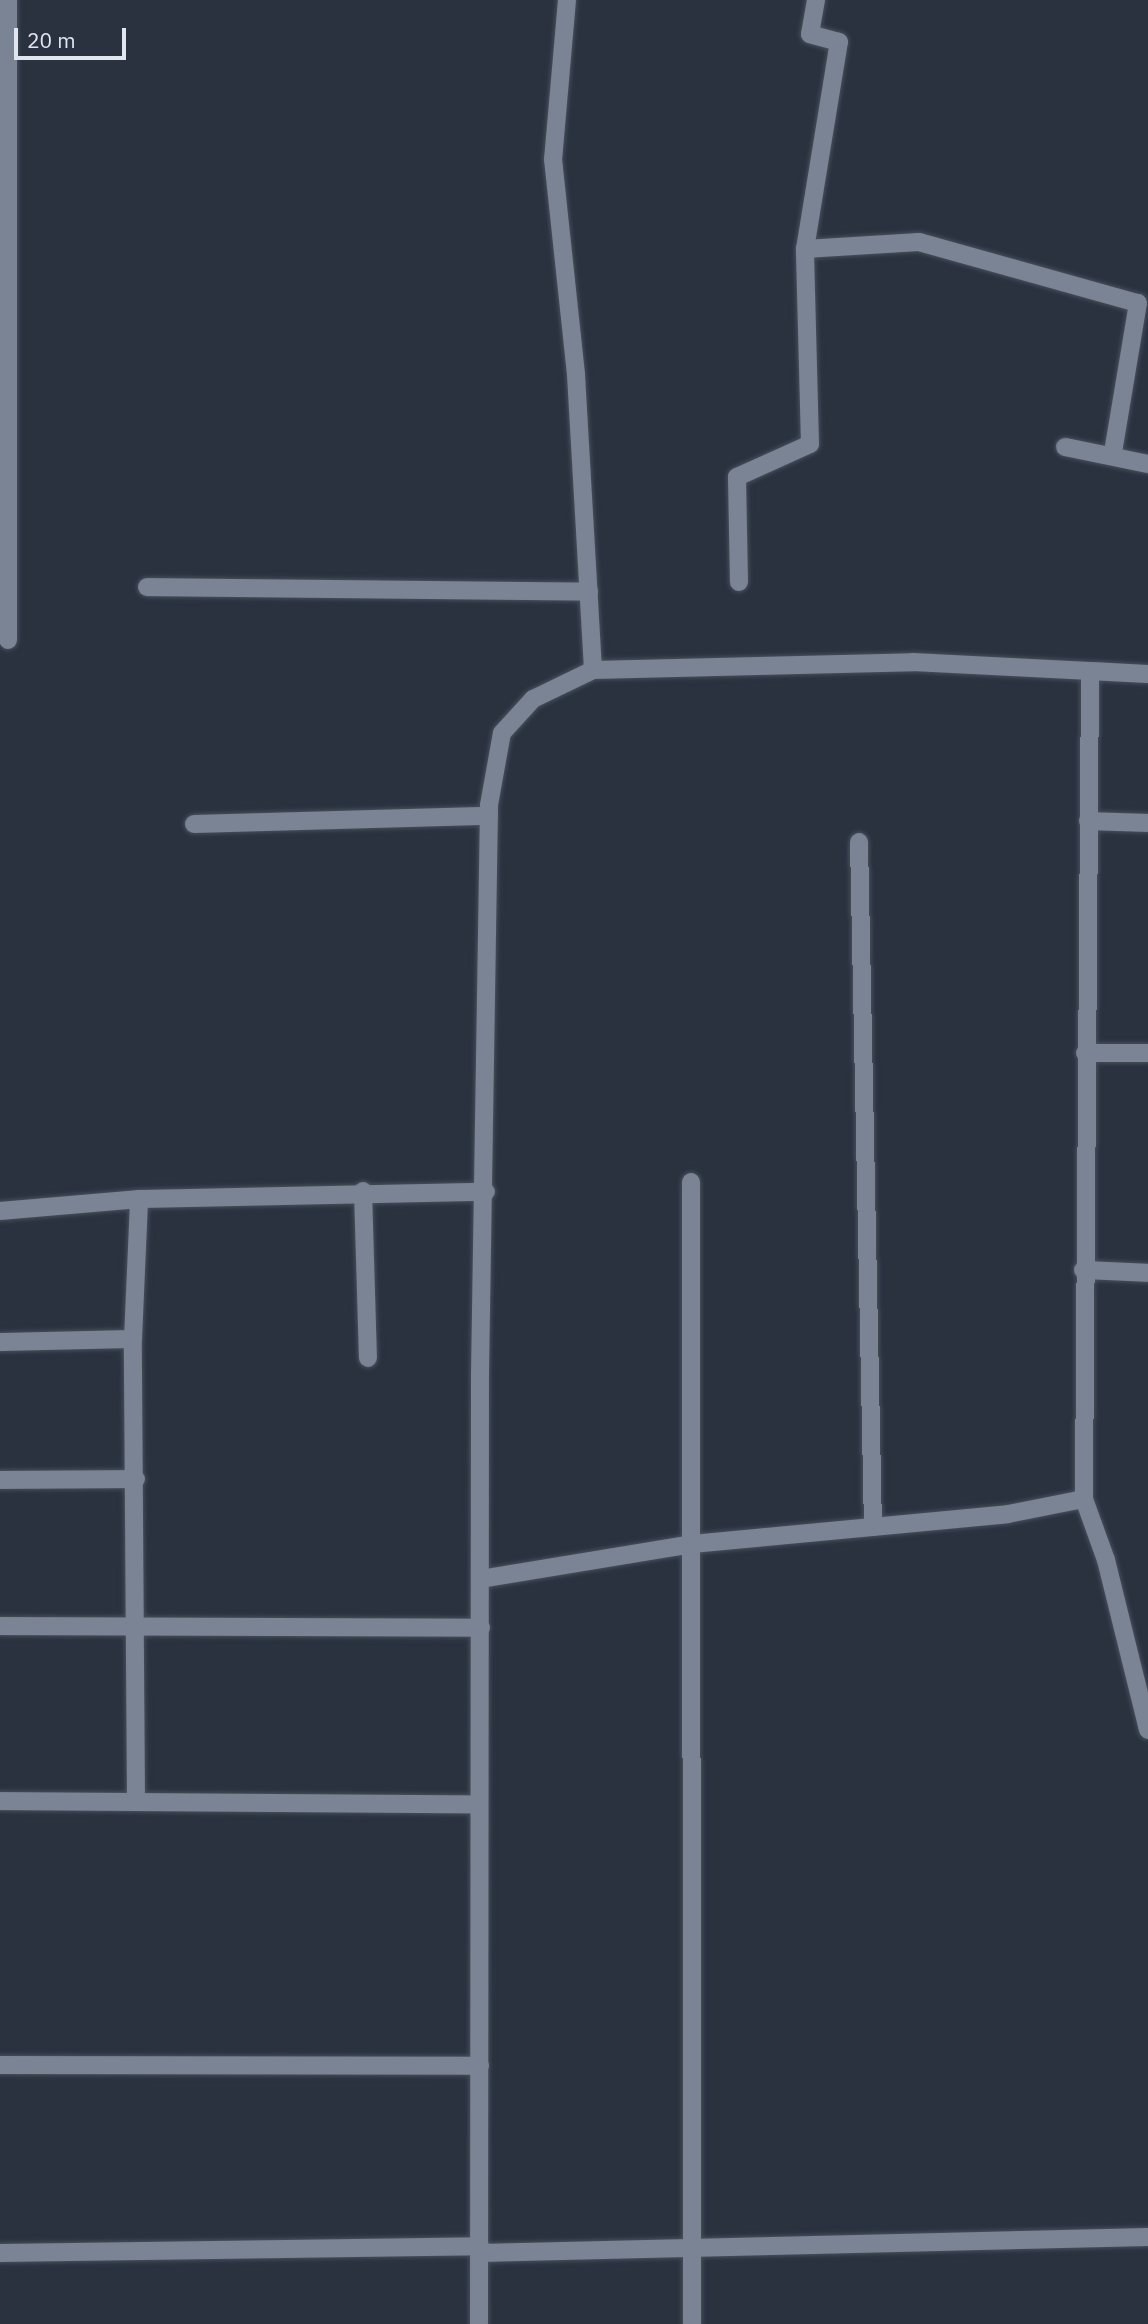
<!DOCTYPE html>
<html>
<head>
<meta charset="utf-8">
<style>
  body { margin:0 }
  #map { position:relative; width:1148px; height:2324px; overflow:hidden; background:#2a3240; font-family:"IBM Plex Sans",sans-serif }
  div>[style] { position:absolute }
  .roads { filter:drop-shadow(0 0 2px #484f5a) drop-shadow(0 0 2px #484f5a) }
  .minor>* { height:18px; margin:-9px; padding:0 9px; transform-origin:9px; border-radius:9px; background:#7a8494 }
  span { translate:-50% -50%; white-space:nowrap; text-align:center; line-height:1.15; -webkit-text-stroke:5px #2a3240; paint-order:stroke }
  .scale { position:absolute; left:14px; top:28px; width:112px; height:32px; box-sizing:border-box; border:4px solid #e0e5ee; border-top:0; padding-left:9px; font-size:21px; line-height:24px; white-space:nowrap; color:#e0e5ee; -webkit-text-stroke:5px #2a3240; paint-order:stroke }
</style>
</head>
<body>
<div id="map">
  <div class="roads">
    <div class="minor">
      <div style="left:567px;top:0;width:160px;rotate:95deg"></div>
      <div style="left:553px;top:159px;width:217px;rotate:83.9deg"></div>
      <div style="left:576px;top:375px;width:295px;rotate:86.7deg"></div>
      <div style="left:805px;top:249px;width:210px;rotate:-80.7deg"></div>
      <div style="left:839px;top:42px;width:30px;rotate:-165deg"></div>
      <div style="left:810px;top:34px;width:35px;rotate:-80deg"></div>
      <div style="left:1065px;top:447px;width:85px;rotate:11.6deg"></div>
      <div style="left:739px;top:582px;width:105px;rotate:-91.1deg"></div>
      <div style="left:737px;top:477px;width:80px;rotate:-24.3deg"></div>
      <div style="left:810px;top:444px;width:195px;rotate:-91.5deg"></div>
      <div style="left:805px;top:249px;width:114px;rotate:-3.5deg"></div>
      <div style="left:919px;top:242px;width:227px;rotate:15.6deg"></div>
      <div style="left:1138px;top:303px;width:151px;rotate:99.5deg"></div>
      <div style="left:147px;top:587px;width:442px;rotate:0.6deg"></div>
      <div style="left:8px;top:640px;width:640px;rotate:-90deg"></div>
      <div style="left:1090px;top:671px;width:828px;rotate:90.42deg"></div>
      <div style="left:1084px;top:1499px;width:65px;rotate:70.2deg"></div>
      <div style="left:1106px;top:1560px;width:175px;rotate:76.1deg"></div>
      <div style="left:1088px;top:821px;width:60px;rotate:1.9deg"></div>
      <div style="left:194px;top:824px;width:295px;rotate:-1.6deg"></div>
      <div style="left:859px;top:842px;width:685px;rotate:88.83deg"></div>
      <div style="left:1085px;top:1053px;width:63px"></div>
      <div style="left:691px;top:1182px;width:1142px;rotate:89.95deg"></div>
      <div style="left:363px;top:1191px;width:167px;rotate:88.3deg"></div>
      <div style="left:0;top:1211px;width:140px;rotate:-4.9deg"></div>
      <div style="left:1083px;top:1270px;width:65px;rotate:2.6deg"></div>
      <div style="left:0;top:1342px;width:133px;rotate:-1.3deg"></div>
      <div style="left:0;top:1480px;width:136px;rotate:-0.4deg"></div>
      <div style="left:481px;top:1579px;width:214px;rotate:-9.4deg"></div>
      <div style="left:692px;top:1544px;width:317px;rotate:-5.4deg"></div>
      <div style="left:1008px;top:1514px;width:77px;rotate:-11.2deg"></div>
      <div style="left:0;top:1626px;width:481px;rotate:0.2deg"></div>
      <div style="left:0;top:1801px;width:478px;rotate:0.4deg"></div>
      <div style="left:136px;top:1802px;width:463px;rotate:-90.4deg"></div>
      <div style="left:133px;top:1339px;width:140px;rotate:-87.5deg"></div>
      <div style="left:139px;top:1199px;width:347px;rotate:-1.2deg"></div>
      <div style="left:0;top:2065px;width:480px;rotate:0.1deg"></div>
      <div style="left:0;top:2253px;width:480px;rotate:-0.8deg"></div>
      <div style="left:479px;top:2253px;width:669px;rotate:-1.37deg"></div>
      <div style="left:479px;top:2324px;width:950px;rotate:-89.94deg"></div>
      <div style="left:480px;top:1374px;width:569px;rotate:-89.09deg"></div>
      <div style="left:489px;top:805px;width:73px;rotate:-79.8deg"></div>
      <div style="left:502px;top:733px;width:46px;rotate:-47.6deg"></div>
      <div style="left:533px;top:699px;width:67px;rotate:-25.8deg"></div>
      <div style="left:593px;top:670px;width:320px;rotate:-1.4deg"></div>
      <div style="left:913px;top:662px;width:235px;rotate:2.9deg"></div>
    </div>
  </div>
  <div class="scale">20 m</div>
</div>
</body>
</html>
